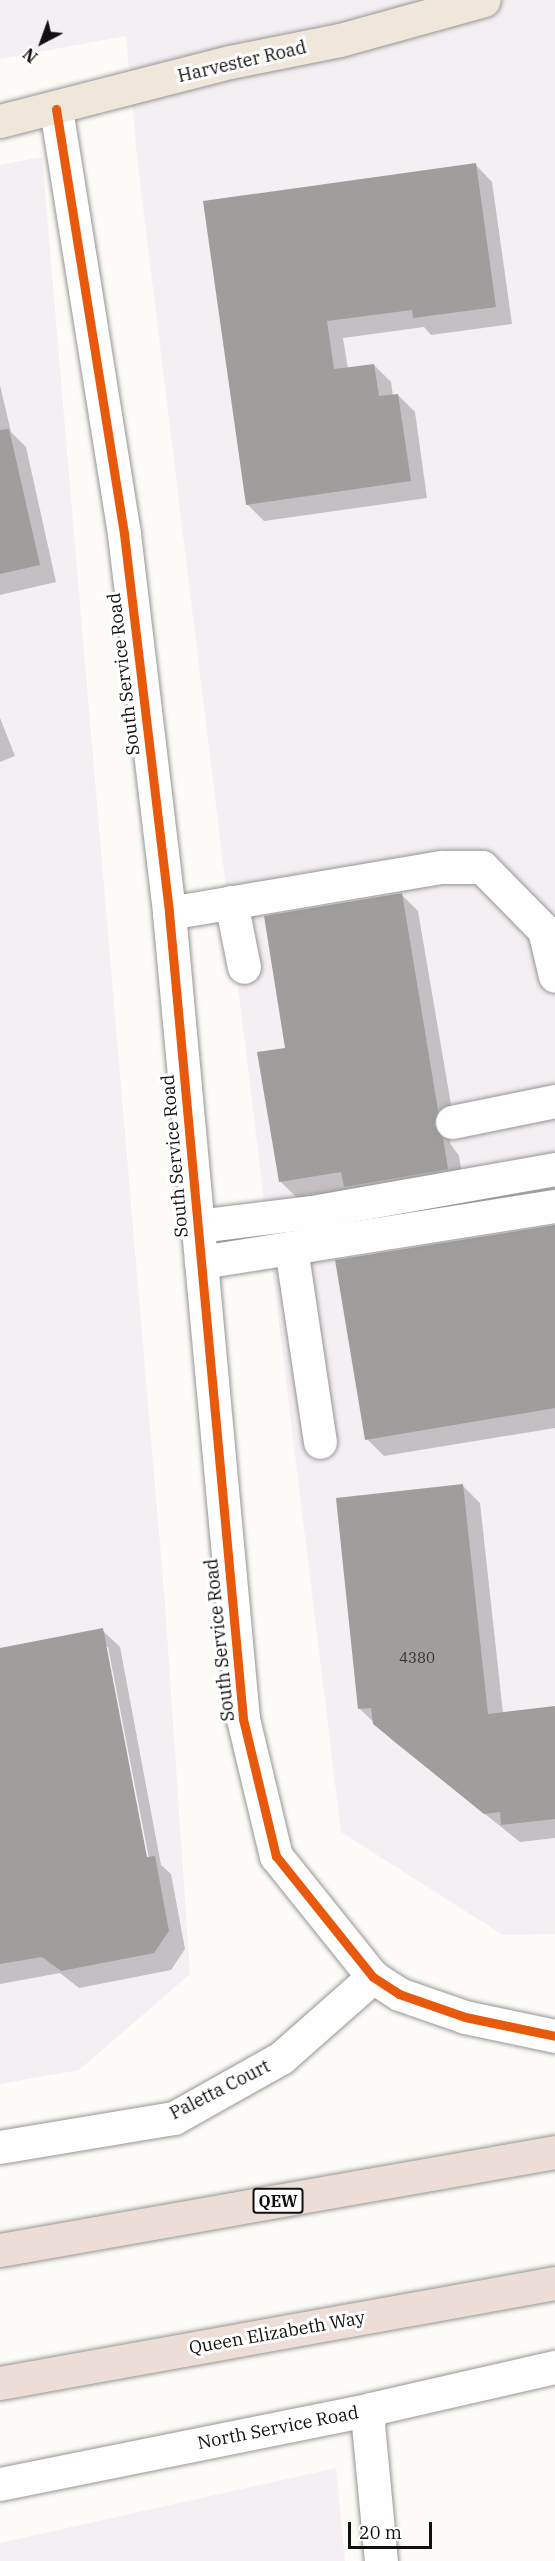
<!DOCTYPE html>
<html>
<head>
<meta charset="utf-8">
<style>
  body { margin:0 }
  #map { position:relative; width:555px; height:2561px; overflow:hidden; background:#fcfbf7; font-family:"IBM Plex Serif",serif }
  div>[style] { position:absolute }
  .industrial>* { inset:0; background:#f4eff3 }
  .shadow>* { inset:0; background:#0003 }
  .building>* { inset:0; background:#a09e9c }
  .roads { filter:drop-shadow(0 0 2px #969694) drop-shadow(0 0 2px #969694) }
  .minor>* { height:33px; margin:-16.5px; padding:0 16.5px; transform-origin:16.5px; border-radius:16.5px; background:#fffefe }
  .major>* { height:33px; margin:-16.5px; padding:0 16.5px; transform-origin:16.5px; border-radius:16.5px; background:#eee7da }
  .highway>* { height:33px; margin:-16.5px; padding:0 16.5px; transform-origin:16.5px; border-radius:16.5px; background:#ecded6 }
  .cycleway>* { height:9px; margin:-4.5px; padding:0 4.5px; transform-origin:4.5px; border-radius:4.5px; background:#e8590c }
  span { translate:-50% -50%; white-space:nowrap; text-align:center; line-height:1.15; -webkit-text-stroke:6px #fff; paint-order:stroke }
  .number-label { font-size:15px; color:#343433 }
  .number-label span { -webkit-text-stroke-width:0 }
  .shield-label span { padding:2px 4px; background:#fff; border:2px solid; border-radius:4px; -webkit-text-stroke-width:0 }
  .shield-label { font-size:16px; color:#101010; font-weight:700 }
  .street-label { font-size:18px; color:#101010 }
  .north { position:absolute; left:12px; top:12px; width:60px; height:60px; -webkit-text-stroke:4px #fff; paint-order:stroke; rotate:221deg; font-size:16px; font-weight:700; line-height:24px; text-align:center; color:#101010 }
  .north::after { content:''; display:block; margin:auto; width:21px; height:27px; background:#101010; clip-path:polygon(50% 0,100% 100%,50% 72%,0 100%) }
  .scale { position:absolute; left:348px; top:2522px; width:84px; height:27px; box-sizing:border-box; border:3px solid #101010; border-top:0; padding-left:8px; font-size:18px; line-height:21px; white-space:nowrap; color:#101010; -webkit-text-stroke:4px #fff; paint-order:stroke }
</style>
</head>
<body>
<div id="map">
  <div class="industrial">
    <div style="clip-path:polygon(0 0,555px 0,555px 1934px,503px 1935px,341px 1832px,137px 157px,126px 36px,0 59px)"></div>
    <div style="clip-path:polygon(42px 157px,165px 1604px,190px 1974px,79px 2070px,0 2084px,0 165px)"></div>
    <div style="clip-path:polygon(336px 2468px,345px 2561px,0 2561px,0 2543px)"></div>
  </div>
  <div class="shadow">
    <div style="clip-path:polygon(475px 164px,492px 182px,512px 324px,431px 335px,424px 327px,343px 338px,348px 369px,374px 365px,391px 382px,393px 396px,398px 395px,415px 412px,427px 498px,264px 521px,247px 504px,204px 203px)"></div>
    <div style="clip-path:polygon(0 385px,11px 432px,26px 447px,56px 582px,0 595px)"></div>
    <div style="clip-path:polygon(0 718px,15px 756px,0 762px)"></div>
    <div style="clip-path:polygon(401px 894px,418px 911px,455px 1128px,450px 1143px,459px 1156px,464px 1186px,297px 1198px,280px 1181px,287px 1049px)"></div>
    <div style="clip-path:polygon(555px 1227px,555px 1428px,384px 1456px,367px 1439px)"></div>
    <div style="clip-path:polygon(463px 1486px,480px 1503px,503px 1713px,555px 1708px,555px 1838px,520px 1842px,392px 1740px,359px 1708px)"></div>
    <div style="clip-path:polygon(evenodd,102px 1630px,120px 1647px,161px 1865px,171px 1874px,185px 1949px,171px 1970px,79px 1988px,60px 1973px,0 1984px,0 1649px,102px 1630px,105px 1647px,108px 1647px,150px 1864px,147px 1865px,105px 1647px)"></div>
  </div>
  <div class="building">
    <div style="clip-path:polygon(476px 163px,496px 307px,413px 318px,412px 310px,327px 321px,334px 369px,374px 364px,379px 396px,398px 394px,411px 481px,246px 505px,203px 201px)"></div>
    <div style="clip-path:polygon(9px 429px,40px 565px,0 574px,0 430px)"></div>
    <div style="clip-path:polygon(402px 893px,438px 1110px,434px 1125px,443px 1138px,448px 1169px,344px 1187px,341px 1172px,279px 1182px,257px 1052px,285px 1048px,264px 916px)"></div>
    <div style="clip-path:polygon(555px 1225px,555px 1408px,365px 1440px,335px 1260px)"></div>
    <div style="clip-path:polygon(463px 1484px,488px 1714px,555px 1706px,555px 1819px,501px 1825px,500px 1812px,484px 1814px,373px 1724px,371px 1708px,358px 1709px,336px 1498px)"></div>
    <div style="clip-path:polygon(103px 1628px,147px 1857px,155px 1856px,169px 1931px,154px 1953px,61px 1971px,42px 1957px,0 1964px,0 1648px)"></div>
  </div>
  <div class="roads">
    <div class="minor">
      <div style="left:56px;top:109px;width:430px;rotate:80.9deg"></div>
      <div style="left:124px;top:534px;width:382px;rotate:83.2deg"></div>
      <div style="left:169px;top:913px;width:809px;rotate:84.75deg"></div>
      <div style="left:243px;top:1719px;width:141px;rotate:76.5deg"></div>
      <div style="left:276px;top:1856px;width:155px;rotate:51.3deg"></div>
      <div style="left:373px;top:1977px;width:31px;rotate:33deg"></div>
      <div style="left:399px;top:1994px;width:70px;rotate:19.2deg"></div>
      <div style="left:465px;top:2017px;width:92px;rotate:11.9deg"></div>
      <div style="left:231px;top:902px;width:66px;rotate:78.7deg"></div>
      <div style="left:169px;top:913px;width:277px;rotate:-9.6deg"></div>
      <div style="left:442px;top:867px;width:40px"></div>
      <div style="left:482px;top:867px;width:88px;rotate:45.5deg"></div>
      <div style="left:544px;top:930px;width:47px;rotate:76.6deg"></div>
      <div style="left:452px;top:1122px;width:105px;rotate:-11.5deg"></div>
      <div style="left:198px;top:1226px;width:115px;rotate:-7deg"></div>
      <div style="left:312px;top:1212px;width:247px;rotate:-10deg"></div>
      <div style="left:291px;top:1248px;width:196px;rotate:81.5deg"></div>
      <div style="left:201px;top:1262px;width:358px;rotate:-9deg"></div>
      <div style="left:0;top:2147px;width:176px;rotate:-9.5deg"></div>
      <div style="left:174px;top:2118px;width:123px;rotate:-29.3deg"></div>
      <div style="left:281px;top:2058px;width:123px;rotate:-41.4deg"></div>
      <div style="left:371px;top:2409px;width:15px;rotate:101deg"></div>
      <div style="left:368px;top:2424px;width:138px;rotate:84.6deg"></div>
      <div style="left:0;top:2484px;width:379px;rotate:-11.4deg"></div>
      <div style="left:371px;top:2409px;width:189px;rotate:-12.9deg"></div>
    </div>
    <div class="major">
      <div style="left:0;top:121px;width:237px;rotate:-14.4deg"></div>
      <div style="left:230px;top:62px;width:112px;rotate:-11.3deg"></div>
      <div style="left:340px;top:40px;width:149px;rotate:-15.5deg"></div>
    </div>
    <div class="highway">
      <div style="left:0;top:2250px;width:564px;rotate:-10.01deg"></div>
      <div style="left:0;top:2383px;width:564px;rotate:-10.21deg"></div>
    </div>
  </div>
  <div class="cycleway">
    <div style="left:56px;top:109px;width:430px;rotate:80.9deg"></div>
    <div style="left:124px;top:534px;width:382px;rotate:83.2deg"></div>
    <div style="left:169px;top:913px;width:809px;rotate:84.75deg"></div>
    <div style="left:243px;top:1719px;width:141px;rotate:76.5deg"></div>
    <div style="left:276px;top:1856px;width:155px;rotate:51.3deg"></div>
    <div style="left:373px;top:1977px;width:31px;rotate:33deg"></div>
    <div style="left:399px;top:1994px;width:70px;rotate:19.2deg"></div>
    <div style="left:465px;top:2017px;width:92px;rotate:11.9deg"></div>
  </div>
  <div class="number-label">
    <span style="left:417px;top:1658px">4380</span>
  </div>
  <div class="shield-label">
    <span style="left:278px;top:2201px">QEW</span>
  </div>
  <div class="street-label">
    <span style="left:242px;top:62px;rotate:-13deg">Harvester Road</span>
    <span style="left:124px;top:674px;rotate:-97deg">South Service Road</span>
    <span style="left:175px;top:1156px;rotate:-95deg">South Service Road</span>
    <span style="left:220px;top:1640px;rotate:-96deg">South Service Road</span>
    <span style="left:220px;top:2090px;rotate:-27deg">Paletta Court</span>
    <span style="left:277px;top:2333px;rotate:-10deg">Queen Elizabeth Way</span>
    <span style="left:278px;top:2428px;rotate:-11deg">North Service Road</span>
  </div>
  <div class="north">N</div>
  <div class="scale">20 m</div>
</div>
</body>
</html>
